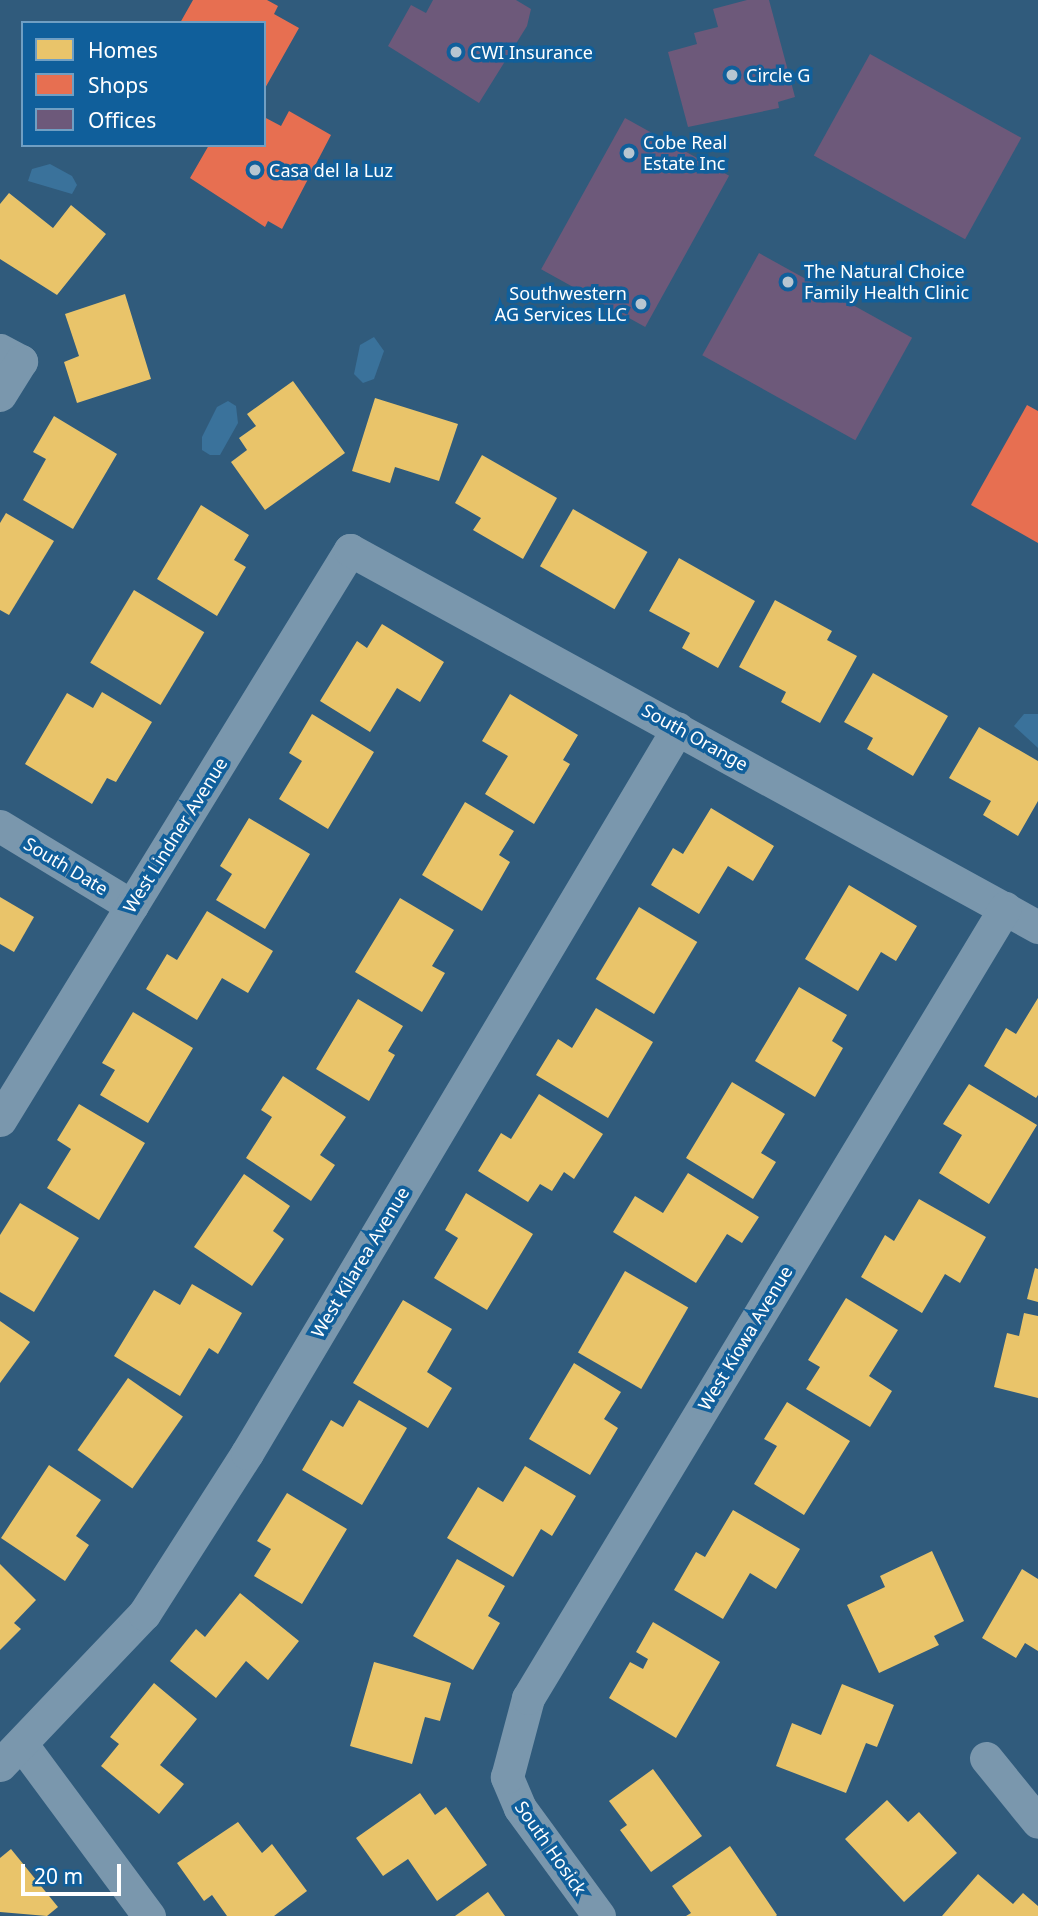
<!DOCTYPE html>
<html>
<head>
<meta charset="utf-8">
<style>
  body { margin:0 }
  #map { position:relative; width:1038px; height:1916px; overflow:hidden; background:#305b7c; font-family:"Noto Sans",sans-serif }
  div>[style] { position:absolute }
  .water>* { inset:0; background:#3a729b }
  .homes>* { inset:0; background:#e9c46a; transform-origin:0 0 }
  .shops>* { inset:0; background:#e76f51 }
  .offices>* { inset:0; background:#6d597a; transform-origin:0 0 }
  .minor>* { height:33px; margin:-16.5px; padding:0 16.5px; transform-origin:16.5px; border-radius:16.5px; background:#7a97ad }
  .dots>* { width:19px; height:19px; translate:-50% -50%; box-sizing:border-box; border:4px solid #105f9b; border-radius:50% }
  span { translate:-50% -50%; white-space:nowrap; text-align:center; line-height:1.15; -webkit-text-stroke:7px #105f9b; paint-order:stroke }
  .poi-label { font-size:18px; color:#fff }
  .left { translate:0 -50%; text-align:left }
  .right { translate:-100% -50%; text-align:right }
  .street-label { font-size:18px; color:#fff }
  .legend { position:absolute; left:21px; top:21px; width:245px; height:126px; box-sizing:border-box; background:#105f9b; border:2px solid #709fc3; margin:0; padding:9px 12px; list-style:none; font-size:21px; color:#fff }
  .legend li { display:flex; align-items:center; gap:14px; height:35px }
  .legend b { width:35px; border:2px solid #709fc3 }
  .scale { position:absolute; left:21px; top:1864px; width:100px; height:32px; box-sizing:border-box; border:4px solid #fff; border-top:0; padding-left:9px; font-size:21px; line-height:24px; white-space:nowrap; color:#fff; -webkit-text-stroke:5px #105f9b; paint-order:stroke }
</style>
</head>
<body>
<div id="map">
  <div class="water">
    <div style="clip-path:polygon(50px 164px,72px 176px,77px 185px,72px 194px,28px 181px,32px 169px)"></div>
    <div style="clip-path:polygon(374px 337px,384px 351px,374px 379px,363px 383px,354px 374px,360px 345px)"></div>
    <div style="clip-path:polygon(228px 401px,236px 406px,238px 423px,220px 455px,210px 455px,202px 450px,202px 437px,217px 407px)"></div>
    <div style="clip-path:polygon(1024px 714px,1038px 714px,1038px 748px,1014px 726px)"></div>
  </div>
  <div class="homes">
    <div style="clip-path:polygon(9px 193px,53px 228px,71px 205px,106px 234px,57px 295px,0 259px,0 204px)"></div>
    <div style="clip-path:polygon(125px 294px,151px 379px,77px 403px,64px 362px,79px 356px,65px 314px)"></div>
    <div style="clip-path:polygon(293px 381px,345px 453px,265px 510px,231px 462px,247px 450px,239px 438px,256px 426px,247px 414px)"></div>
    <div style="clip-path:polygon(375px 398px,458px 424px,439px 481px,395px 467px,390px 483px,352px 471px)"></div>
    <div style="clip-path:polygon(54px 416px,117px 454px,73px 529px,23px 500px,46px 459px,33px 452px)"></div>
    <div style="clip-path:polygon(482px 455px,557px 498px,523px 559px,473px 530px,481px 518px,455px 503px)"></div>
    <div style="clip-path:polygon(201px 505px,249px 535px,234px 560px,246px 567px,217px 616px,157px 579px)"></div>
    <div style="left:573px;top:509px;width:86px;height:66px;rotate:30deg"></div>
    <div style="clip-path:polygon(6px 513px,54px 541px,9px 615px,0 610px,0 523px)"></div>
    <div style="clip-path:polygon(679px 558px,755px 601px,718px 668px,682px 648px,690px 633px,649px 611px)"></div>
    <div style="left:134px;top:590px;width:82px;height:85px;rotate:31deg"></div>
    <div style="clip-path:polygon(775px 600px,832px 631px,827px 640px,857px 656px,820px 723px,781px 702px,786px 692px,739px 667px)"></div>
    <div style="clip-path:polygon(382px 624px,444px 662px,420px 702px,397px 688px,370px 732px,320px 701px,357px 641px,367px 648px)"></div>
    <div style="clip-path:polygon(873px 673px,948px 716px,913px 776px,867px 749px,873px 738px,844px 722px)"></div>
    <div style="clip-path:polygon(102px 692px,152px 722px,116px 782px,107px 778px,92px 804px,25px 764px,67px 693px,93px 708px)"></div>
    <div style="clip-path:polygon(510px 694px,578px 735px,563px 760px,570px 764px,534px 824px,485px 794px,508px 756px,482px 741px)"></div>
    <div style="clip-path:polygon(312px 714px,374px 752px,328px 829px,279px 799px,302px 761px,289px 753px)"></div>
    <div style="clip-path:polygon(979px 727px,1038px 761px,1038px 801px,1018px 836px,983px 815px,991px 801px,949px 778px)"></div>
    <div style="clip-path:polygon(465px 802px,514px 831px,499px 855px,510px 862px,482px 911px,422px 875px)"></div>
    <div style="clip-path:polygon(711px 808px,774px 846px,753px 881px,728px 866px,699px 914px,651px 885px,673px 848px,683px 854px)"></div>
    <div style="clip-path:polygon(249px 818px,310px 854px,265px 929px,216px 900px,232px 874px,220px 866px)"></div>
    <div style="clip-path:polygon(849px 885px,917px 926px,896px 961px,881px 952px,858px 991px,805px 959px)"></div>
    <div style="clip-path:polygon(0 897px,34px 917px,14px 952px,0 944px)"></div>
    <div style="clip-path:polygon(400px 898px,454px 930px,432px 966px,445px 973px,422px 1012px,355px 972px)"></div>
    <div style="left:639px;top:907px;width:68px;height:84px;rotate:31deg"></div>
    <div style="clip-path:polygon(207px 911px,273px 951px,248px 993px,222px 978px,197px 1020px,146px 989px,167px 954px,177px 960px)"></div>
    <div style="clip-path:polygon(799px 987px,847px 1015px,832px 1041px,843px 1048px,815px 1097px,755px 1061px)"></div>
    <div style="clip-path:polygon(1038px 998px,1038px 1095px,1036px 1098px,984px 1066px,1006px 1028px,1016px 1034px)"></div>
    <div style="clip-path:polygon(358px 999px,403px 1026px,388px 1051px,395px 1055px,369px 1101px,316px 1069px)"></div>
    <div style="clip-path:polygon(596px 1008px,653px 1042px,608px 1118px,536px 1075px,558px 1039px,572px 1048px)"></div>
    <div style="clip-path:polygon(133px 1012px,193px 1048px,148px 1123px,100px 1095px,115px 1070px,102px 1063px)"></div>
    <div style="clip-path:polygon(283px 1076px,346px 1117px,320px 1155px,335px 1165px,311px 1201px,246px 1158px,272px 1117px,261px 1110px)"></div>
    <div style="clip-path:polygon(732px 1082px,785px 1114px,761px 1153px,776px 1162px,753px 1199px,686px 1158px)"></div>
    <div style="clip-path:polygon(969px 1084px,1037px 1125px,989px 1204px,939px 1173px,962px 1135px,943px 1124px)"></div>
    <div style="clip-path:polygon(539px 1094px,603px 1134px,574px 1179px,564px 1172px,552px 1191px,540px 1184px,528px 1202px,478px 1171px,501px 1133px,511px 1139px)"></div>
    <div style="clip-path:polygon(79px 1104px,145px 1143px,99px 1220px,47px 1188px,71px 1149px,57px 1140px)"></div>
    <div style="clip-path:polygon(688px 1173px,759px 1217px,742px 1243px,727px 1234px,696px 1283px,613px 1232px,635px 1196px,663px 1213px)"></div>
    <div style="clip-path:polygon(244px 1174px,290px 1206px,273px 1231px,284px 1239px,252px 1286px,194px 1247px)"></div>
    <div style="clip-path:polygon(466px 1193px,533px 1234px,487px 1310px,434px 1278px,458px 1238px,445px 1230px)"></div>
    <div style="clip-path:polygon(919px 1199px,986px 1237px,960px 1283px,945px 1274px,922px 1313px,861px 1277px,885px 1235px,894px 1241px)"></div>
    <div style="clip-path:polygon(20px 1203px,79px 1238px,34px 1312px,0 1292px,0 1235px)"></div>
    <div style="clip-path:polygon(1035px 1268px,1038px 1269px,1038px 1302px,1027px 1299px)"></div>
    <div style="left:625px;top:1271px;width:73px;height:94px;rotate:30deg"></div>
    <div style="clip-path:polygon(192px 1284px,242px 1313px,218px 1354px,209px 1348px,180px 1396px,114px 1356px,154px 1290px,180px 1305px)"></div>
    <div style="clip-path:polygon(846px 1298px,898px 1330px,869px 1376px,892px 1391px,870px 1427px,806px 1389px,820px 1367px,808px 1360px)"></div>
    <div style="clip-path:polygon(403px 1300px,452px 1329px,427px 1372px,452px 1388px,428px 1428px,353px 1383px)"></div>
    <div style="clip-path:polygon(1024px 1313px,1038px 1316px,1038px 1398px,994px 1387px,1007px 1333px,1019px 1336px)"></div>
    <div style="clip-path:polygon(0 1321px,30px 1342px,0 1383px)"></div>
    <div style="clip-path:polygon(574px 1363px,621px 1392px,604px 1419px,618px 1428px,590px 1475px,529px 1439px)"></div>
    <div style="left:128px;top:1378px;width:67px;height:88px;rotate:35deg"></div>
    <div style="clip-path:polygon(359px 1400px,407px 1428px,362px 1505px,302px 1470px,331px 1420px,343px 1427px)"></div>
    <div style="clip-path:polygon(787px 1402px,850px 1441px,804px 1515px,754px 1484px,777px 1446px,764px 1439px)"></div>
    <div style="clip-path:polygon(49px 1465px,101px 1500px,76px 1536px,89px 1545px,65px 1581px,1px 1538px)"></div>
    <div style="clip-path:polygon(525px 1466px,576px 1496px,552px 1536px,541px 1529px,513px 1577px,447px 1538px,478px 1487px,503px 1502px)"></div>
    <div style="clip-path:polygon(287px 1493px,347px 1529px,302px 1604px,254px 1576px,271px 1549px,257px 1541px)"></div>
    <div style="clip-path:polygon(733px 1510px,800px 1549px,776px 1589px,750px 1573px,723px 1619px,674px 1590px,696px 1552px,705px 1557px)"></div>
    <div style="clip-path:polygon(932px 1551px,964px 1621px,934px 1636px,939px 1645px,879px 1673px,847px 1605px,885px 1587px,880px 1576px)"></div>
    <div style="clip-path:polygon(457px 1559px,505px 1586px,488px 1616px,500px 1623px,473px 1670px,413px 1636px)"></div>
    <div style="clip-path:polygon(0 1564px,36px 1600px,14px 1623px,21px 1629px,0 1650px)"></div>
    <div style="clip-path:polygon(1022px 1569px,1038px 1579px,1038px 1651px,1025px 1643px,1016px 1658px,982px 1638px)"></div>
    <div style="clip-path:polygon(240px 1593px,299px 1641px,268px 1680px,246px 1661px,216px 1698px,170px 1661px,196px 1629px,205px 1637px)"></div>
    <div style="clip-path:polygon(653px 1622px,720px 1662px,676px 1738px,609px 1698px,630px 1662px,643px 1669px,648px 1659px,636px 1652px)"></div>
    <div style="clip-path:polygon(374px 1662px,451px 1683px,440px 1721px,425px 1717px,412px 1764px,350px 1746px)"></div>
    <div style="clip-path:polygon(154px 1683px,197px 1719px,160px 1765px,184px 1784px,159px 1814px,101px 1766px,119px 1744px,110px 1737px)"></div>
    <div style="clip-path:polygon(842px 1684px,894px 1705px,877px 1747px,866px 1743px,846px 1793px,776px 1766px,792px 1723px,821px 1735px)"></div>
    <div style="clip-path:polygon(653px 1769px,702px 1836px,651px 1872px,620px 1830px,627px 1825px,609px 1801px)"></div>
    <div style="clip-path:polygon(420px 1793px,435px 1815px,446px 1807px,487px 1865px,437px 1901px,408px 1859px,383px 1876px,356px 1838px)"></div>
    <div style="clip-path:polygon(887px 1800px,908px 1822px,919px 1812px,957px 1853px,904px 1902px,845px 1839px)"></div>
    <div style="clip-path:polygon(238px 1822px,262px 1853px,272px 1844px,307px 1891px,274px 1916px,227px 1916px,212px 1895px,204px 1901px,177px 1863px)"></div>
    <div style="clip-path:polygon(730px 1846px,777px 1915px,776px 1916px,686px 1916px,691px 1913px,672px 1886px)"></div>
    <div style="clip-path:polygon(11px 1849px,58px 1907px,47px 1916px,0 1912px,0 1858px)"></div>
    <div style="clip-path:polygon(978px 1874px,1013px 1904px,1023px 1893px,1038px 1906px,1038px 1916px,942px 1916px)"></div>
    <div style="clip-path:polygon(488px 1892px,505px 1916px,455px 1916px)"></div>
  </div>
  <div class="shops">
    <div style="clip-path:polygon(193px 0,267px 0,278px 6px,274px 14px,299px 28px,264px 90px,264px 23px,180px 23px)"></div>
    <div style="clip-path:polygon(289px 111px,331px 135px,282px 229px,268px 221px,265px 227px,190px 178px,209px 145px,264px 145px,264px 117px,281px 126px)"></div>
    <div style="clip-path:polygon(1027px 405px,1038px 411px,1038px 543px,971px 505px)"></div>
  </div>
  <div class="offices">
    <div style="clip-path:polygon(433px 0,516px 0,531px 9px,527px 26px,479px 103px,388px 46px,411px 5px,426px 13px)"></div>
    <div style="clip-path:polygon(747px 0,769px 0,795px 97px,778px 102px,779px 108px,688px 127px,668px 52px,697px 44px,694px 33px,718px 27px,713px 9px)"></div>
    <div style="left:870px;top:54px;width:173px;height:116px;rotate:29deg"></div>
    <div style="left:625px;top:118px;width:119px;height:173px;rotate:29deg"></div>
    <div style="left:759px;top:253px;width:175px;height:117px;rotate:29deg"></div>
  </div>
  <div class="minor">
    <div style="left:0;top:350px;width:24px;rotate:28deg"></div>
    <div style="left:21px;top:361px;width:40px;rotate:122deg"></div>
    <div style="left:0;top:826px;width:154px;rotate:31.2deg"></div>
    <div style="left:0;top:1120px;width:669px;rotate:-58.45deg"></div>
    <div style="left:350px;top:550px;width:785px;rotate:28.72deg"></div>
    <div style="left:23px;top:1746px;width:212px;rotate:53.5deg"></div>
    <div style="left:986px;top:1758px;width:82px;rotate:50.9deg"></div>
    <div style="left:0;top:1765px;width:209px;rotate:-46.4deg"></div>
    <div style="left:144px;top:1614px;width:191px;rotate:-57.4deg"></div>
    <div style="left:247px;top:1453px;width:843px;rotate:-59.27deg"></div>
    <div style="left:599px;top:1916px;width:134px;rotate:-126.2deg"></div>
    <div style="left:520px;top:1808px;width:34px;rotate:-113deg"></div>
    <div style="left:507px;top:1777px;width:82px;rotate:-75.1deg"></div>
    <div style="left:528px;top:1698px;width:923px;rotate:-58.88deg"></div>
  </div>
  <div class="dots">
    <div style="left:456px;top:52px;background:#b7c6d1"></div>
    <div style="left:732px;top:75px;background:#b7c6d1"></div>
    <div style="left:629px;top:153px;background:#b7c6d1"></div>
    <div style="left:255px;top:170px;background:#b7c6d1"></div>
    <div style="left:788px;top:282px;background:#b7c6d1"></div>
    <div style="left:641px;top:304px;background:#b7c6d1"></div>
  </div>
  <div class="poi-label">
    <span class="left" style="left:470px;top:52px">CWI Insurance</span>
    <span class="left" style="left:746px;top:75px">Circle G</span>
    <span class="left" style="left:643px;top:153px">Cobe Real<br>Estate Inc</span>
    <span class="left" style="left:269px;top:170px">Casa del la Luz</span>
    <span class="left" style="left:804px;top:282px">The Natural Choice<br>Family Health Clinic</span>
    <span class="right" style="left:627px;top:304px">Southwestern<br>AG Services LLC</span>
  </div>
  <div class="street-label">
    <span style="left:695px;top:737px;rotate:29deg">South Orange</span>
    <span style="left:175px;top:835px;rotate:-58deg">West Lindner Avenue</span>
    <span style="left:66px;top:866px;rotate:31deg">South Date</span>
    <span style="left:360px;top:1262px;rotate:-59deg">West Kilarea Avenue</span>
    <span style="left:745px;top:1338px;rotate:-59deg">West Kiowa Avenue</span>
    <span style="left:551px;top:1848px;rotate:55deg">South Hosick</span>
  </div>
  <ul class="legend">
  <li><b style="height:19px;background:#e9c46a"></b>Homes</li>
  <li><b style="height:19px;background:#e76f51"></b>Shops</li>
  <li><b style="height:19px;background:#6d597a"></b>Offices</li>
  </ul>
  <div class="scale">20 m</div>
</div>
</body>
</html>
